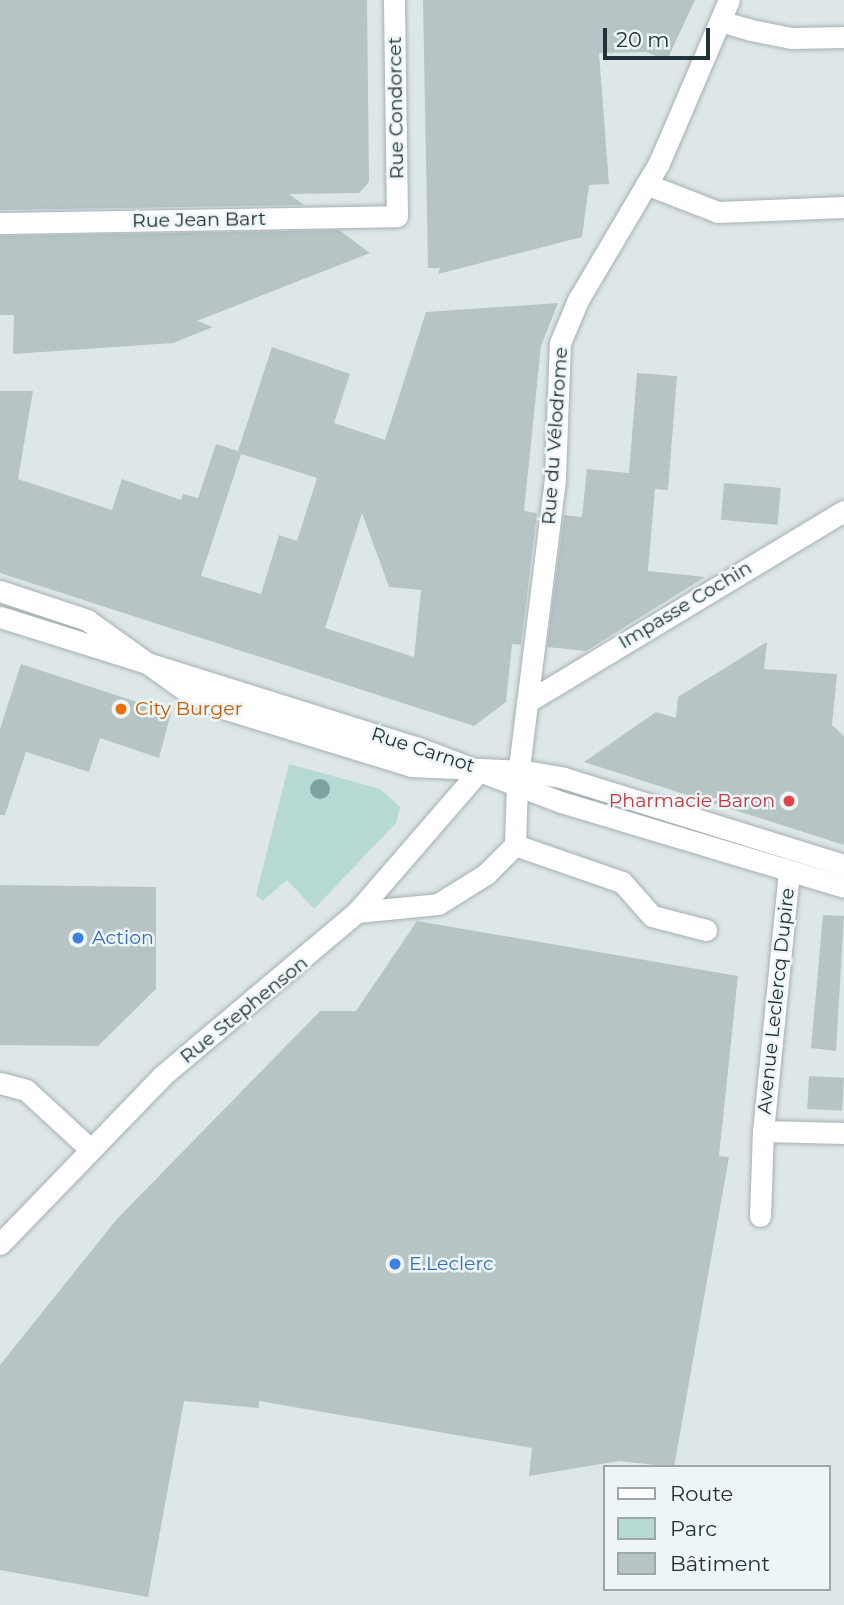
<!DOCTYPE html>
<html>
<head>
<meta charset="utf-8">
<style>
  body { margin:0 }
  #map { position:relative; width:844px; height:1605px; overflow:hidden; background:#dee7e8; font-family:Montserrat,sans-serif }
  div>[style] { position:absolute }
  .green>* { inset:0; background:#b7d9d3 }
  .building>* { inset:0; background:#b6c4c6; transform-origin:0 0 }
  .roads { filter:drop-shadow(0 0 2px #a5b0b3) drop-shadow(0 0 2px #a5b0b3) }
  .lane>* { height:21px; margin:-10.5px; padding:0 10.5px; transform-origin:10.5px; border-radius:10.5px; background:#fff }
  .street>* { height:21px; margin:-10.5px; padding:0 10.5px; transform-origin:10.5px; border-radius:10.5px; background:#fff }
  .secondary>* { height:21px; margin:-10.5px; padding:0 10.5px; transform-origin:10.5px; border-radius:10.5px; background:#fff }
  .trees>* { width:20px; height:20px; margin:-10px; border-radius:50%; background:#7da3a1 }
  .dots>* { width:19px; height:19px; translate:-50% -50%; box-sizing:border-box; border:4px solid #eef5f6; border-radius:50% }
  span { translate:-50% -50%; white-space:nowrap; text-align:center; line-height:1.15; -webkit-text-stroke:5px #eef5f6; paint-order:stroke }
  .street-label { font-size:19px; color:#203137 }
  .food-label { font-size:19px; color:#c56008 }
  .left { translate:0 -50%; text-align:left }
  .health-label { font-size:19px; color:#be3a42 }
  .right { translate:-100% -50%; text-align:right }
  .shop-label { font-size:19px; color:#366cbe }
  .legend { position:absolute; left:603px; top:1465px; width:228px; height:126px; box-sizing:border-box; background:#eef5f6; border:2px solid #9ca7aa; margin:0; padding:9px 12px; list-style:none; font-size:21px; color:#203137 }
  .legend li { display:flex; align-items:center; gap:14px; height:35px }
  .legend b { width:35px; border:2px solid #9ca7aa }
  .scale { position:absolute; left:603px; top:28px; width:107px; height:32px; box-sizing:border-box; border:4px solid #203137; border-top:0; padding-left:9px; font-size:21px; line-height:24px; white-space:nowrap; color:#203137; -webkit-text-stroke:5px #eef5f6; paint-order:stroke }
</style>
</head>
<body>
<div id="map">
  <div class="green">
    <div style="clip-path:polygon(289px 764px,380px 789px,400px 807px,396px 823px,314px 909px,287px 880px,263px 901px,256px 895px)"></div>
  </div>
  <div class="building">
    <div style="clip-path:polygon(0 0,367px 0,369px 182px,359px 193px,289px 194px,304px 205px,0 210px)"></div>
    <div style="clip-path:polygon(423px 0,695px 0,667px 60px,646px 52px,599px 53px,609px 184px,589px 185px,582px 237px,438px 274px,440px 268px,428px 268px)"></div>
    <div style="clip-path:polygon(339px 230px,370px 253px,197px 321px,213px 327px,173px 343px,13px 354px,14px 315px,0 315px,0 236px)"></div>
    <div style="clip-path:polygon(evenodd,558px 303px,541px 346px,524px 511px,537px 513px,521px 645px,512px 644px,506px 702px,474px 726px,0 573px,0 391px,33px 391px,18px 479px,112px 510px,122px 479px,181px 500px,183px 494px,198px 498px,216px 444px,238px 451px,272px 347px,350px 374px,334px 423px,385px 440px,426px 312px,558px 303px,241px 454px,317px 478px,297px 541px,279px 535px,261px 594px,201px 576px,241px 454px,558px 303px,362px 513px,389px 587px,421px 590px,414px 657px,325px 628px,362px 513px)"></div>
    <div style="clip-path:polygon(637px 373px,677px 376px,668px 490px,655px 489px,648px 571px,705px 577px,586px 651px,547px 647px,564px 515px,582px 517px,587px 469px,629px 473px)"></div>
    <div style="left:724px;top:483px;width:57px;height:37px;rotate:5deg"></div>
    <div style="clip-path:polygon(767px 642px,764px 669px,837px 674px,832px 725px,844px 736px,844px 845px,584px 762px,656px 712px,676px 718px,678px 697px)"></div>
    <div style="clip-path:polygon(21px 664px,171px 713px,159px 758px,100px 738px,89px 772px,26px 752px,5px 815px,0 815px,0 729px)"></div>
    <div style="clip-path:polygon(0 885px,156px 887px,156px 989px,98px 1046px,0 1045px)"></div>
    <div style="clip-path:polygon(823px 915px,844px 916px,836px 1051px,811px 1048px)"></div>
    <div style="clip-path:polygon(417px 921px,738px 976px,719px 1156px,729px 1157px,674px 1467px,619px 1461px,529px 1476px,532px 1448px,259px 1401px,259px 1408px,184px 1401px,148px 1597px,0 1570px,0 1365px,117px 1219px,320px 1011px,356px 1011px)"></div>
    <div style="left:809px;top:1076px;width:35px;height:33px;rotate:3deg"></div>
  </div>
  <div class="roads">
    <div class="lane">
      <div style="left:751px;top:30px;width:41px;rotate:11.3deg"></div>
      <div style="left:791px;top:38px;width:53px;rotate:-1.1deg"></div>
      <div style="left:0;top:591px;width:92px;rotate:18.4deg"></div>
      <div style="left:87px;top:620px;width:122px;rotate:35.6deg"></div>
      <div style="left:186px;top:691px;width:44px;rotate:24.2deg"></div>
      <div style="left:226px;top:709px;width:194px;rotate:17.1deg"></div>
      <div style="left:411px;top:766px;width:115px;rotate:2.5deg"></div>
      <div style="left:526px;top:771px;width:39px;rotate:10deg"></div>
      <div style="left:564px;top:778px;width:293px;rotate:17.3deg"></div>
      <div style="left:517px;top:784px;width:61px;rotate:91.9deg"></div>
      <div style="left:515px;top:845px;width:113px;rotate:19.1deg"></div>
      <div style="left:622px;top:882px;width:45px;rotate:48.6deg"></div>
      <div style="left:652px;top:916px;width:56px;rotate:14.5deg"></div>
      <div style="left:357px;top:912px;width:81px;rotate:-5.6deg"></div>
      <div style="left:438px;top:904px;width:57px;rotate:-32deg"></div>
      <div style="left:486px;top:874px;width:41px;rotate:-45deg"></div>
      <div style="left:760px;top:1216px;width:85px;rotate:-88deg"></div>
    </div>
    <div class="street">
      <div style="left:720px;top:21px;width:32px;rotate:16deg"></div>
      <div style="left:646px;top:184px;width:77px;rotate:21.3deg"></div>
      <div style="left:718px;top:212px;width:126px;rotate:-2.3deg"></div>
      <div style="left:0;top:223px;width:397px;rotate:-1deg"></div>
      <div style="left:397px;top:216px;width:216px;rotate:-90.8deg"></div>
      <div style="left:527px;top:702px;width:370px;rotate:-31.1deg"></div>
      <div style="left:517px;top:784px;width:309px;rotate:-82.9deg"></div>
      <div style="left:555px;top:477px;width:134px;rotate:-87.9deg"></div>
      <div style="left:560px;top:343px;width:47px;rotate:-67.3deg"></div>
      <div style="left:578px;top:300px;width:159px;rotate:-59.4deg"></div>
      <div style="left:659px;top:163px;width:177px;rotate:-66.8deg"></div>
      <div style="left:789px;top:871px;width:261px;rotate:95.7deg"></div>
      <div style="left:763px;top:1131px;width:81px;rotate:1.4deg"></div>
      <div style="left:0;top:1083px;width:27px;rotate:15deg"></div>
      <div style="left:26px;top:1090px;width:86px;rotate:42.6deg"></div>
      <div style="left:0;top:1244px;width:233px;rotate:-46deg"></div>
      <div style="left:162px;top:1076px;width:255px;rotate:-40.1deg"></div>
      <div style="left:357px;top:912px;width:189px;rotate:-49.1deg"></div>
    </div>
    <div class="secondary">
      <div style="left:0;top:617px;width:436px;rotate:17.4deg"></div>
      <div style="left:416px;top:747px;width:155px;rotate:20.8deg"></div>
      <div style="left:561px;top:802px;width:295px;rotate:16.7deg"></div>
    </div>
  </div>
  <div class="trees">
    <div style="left:320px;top:789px"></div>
  </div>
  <div class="dots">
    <div style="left:121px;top:709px;background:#e8710a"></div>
    <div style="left:789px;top:801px;background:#e0444e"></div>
    <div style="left:78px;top:938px;background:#3f7fe0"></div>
    <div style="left:395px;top:1264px;background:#3f7fe0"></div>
  </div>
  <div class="street-label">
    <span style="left:396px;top:108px;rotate:-91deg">Rue Condorcet</span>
    <span style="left:199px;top:220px;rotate:-1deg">Rue Jean Bart</span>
    <span style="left:555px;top:436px;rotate:-86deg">Rue du Vélodrome</span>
    <span style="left:685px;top:605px;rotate:-31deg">Impasse Cochin</span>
    <span style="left:423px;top:750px;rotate:18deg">Rue Carnot</span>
    <span style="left:776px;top:1001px;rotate:-84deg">Avenue Leclercq Dupire</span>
    <span style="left:244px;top:1010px;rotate:-39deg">Rue Stephenson</span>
  </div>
  <div class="food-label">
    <span class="left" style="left:135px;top:709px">City Burger</span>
  </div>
  <div class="health-label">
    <span class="right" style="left:775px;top:801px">Pharmacie Baron</span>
  </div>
  <div class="shop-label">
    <span class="left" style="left:92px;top:938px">Action</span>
    <span class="left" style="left:409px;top:1264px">E.Leclerc</span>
  </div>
  <ul class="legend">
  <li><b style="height:9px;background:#fff"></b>Route</li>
  <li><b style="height:19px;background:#b7d9d3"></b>Parc</li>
  <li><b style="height:19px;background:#b6c4c6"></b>Bâtiment</li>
  </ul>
  <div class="scale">20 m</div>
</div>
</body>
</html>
